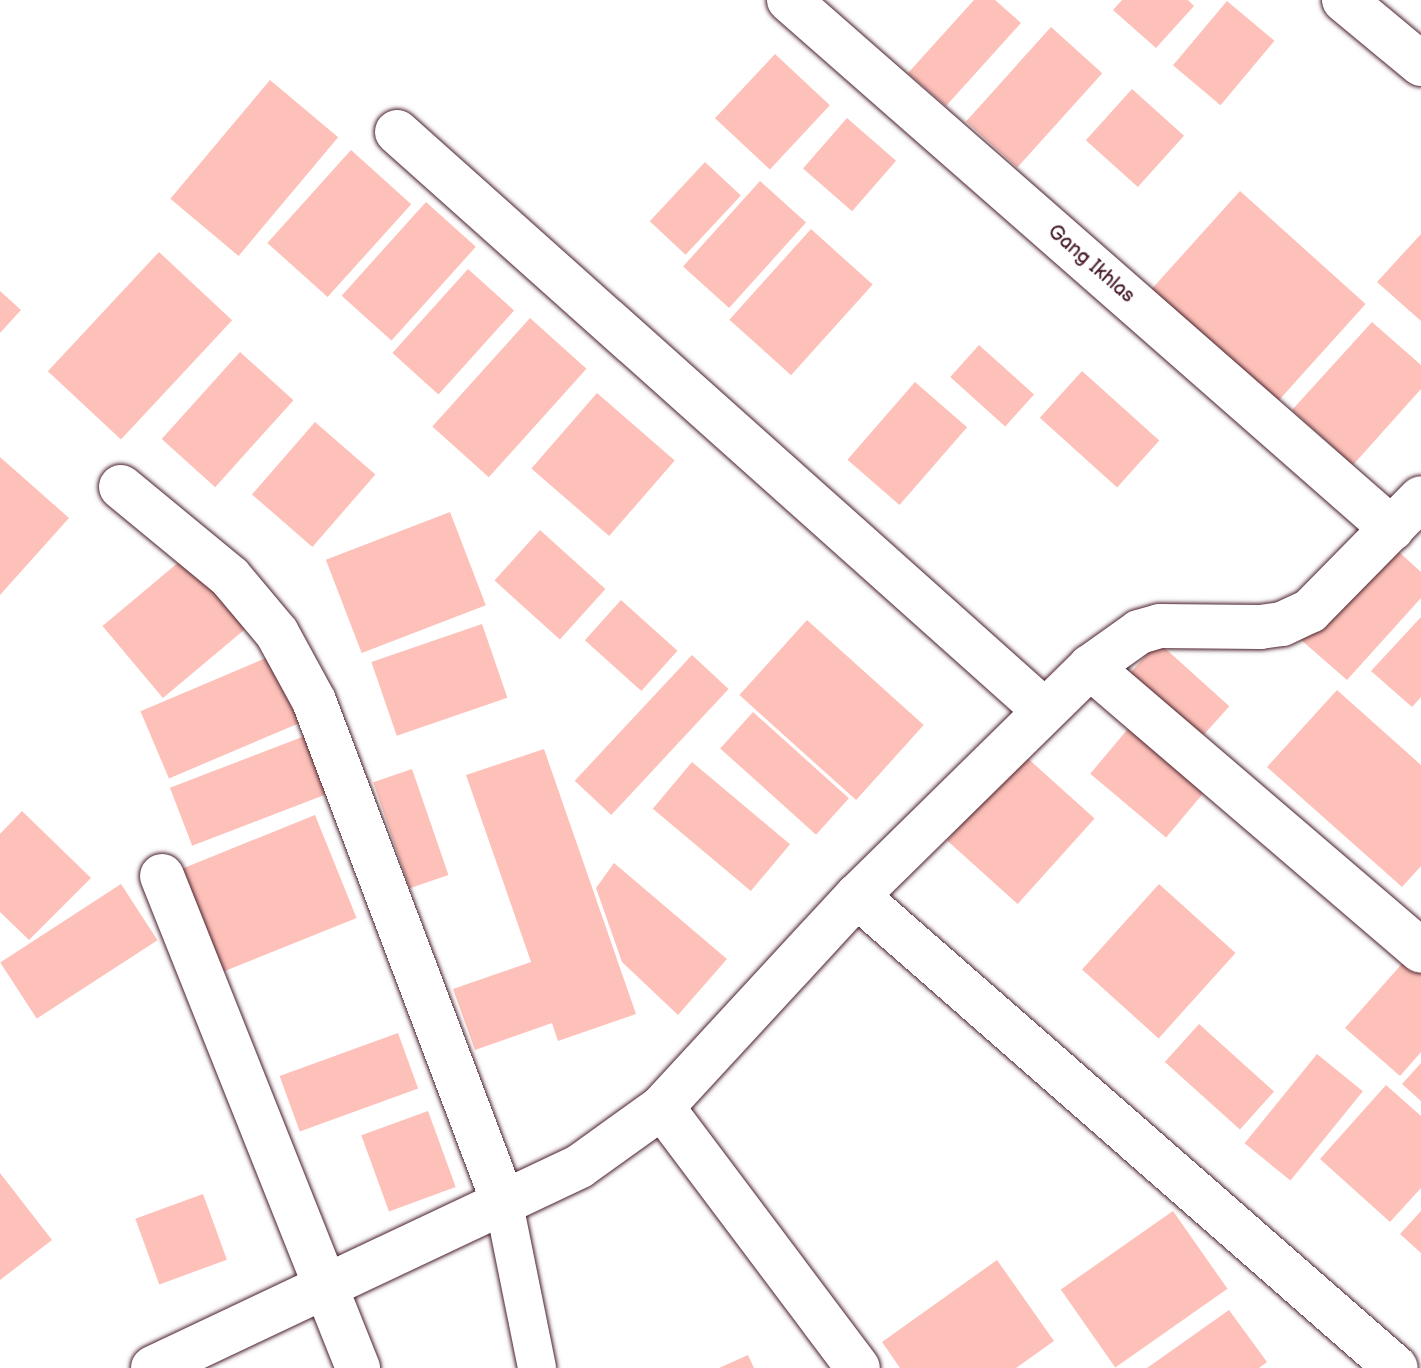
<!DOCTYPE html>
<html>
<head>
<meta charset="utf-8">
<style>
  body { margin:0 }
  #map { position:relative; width:1421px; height:1368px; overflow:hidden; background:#fff; font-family:"Balsamiq Sans",sans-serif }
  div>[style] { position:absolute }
  .building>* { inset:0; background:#fdc1b9; transform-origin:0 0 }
  .roads { filter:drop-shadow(0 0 2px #4a1f2b) drop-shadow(0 0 2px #4a1f2b) }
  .lane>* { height:38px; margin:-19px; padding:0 19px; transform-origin:19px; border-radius:19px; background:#fff }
  .street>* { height:44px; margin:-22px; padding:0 22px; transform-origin:22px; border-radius:22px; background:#fff }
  span { translate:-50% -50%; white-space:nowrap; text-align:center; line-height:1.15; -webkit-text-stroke:6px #fff; paint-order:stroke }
  .street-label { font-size:20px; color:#4a1f2b }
</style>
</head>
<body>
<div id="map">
  <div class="building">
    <div style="clip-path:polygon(974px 0,995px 0,1021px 23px,946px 106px,908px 73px)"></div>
    <div style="clip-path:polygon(1122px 0,1188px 0,1194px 6px,1156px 48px,1113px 10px)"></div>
    <div style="left:1227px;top:1px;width:62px;height:84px;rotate:40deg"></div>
    <div style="left:1051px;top:27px;width:69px;height:127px;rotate:42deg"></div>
    <div style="left:775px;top:54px;width:75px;height:88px;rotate:43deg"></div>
    <div style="left:270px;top:80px;width:89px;height:155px;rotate:40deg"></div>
    <div style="left:1132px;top:89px;width:70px;height:69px;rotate:42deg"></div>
    <div style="left:847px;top:118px;width:65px;height:67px;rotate:41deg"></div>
    <div style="left:351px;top:150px;width:81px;height:125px;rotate:42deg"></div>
    <div style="left:705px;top:162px;width:49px;height:81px;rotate:43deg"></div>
    <div style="left:760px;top:181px;width:62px;height:115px;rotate:42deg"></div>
    <div style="left:1240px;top:191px;width:169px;height:140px;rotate:42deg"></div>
    <div style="left:426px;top:202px;width:67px;height:126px;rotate:42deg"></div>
    <div style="left:811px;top:229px;width:83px;height:122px;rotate:42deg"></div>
    <div style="clip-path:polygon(1421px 234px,1421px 321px,1377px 282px)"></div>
    <div style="left:159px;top:252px;width:100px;height:163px;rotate:43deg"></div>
    <div style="left:468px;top:269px;width:62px;height:113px;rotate:42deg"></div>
    <div style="clip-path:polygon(0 291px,21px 310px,0 333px)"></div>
    <div style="left:530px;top:318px;width:76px;height:146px;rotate:42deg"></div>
    <div style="clip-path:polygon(1372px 322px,1421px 365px,1421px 389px,1353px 465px,1292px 410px)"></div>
    <div style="left:979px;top:345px;width:74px;height:43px;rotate:42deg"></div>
    <div style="left:240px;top:352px;width:72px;height:117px;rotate:42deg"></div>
    <div style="left:1082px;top:371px;width:104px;height:63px;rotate:42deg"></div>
    <div style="left:915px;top:382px;width:69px;height:103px;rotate:41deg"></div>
    <div style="left:597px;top:393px;width:103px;height:100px;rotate:41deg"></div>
    <div style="left:315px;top:422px;width:80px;height:96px;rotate:41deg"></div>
    <div style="clip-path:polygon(0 457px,69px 518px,0 595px)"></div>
    <div style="left:450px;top:512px;width:100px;height:133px;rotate:69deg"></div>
    <div style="left:540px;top:530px;width:88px;height:68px;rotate:42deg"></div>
    <div style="clip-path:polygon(1388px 542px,1421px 572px,1421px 598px,1347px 680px,1300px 639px)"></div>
    <div style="left:186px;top:556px;width:94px;height:109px;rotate:50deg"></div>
    <div style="left:621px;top:600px;width:76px;height:54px;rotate:42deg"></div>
    <div style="clip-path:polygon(1421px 617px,1421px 697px,1412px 707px,1371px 671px)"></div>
    <div style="left:807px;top:620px;width:157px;height:101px;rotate:42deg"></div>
    <div style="left:482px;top:624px;width:78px;height:117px;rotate:71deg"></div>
    <div style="left:1158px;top:642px;width:96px;height:47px;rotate:42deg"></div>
    <div style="left:273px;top:655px;width:73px;height:144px;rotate:67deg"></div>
    <div style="left:692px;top:655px;width:50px;height:172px;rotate:43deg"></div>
    <div style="clip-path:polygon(1337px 690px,1421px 765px,1421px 866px,1402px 887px,1267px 767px)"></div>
    <div style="left:753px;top:712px;width:129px;height:49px;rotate:42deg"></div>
    <div style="left:1132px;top:724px;width:99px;height:65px;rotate:40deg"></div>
    <div style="left:310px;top:734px;width:62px;height:150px;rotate:69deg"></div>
    <div style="clip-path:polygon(544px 749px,636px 1014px,558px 1041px,552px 1023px,475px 1050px,453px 989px,531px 962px,466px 775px)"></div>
    <div style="left:1024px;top:755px;width:95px;height:115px;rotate:42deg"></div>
    <div style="left:692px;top:762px;width:128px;height:61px;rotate:40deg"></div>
    <div style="left:412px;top:769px;width:112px;height:41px;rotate:71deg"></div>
    <div style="clip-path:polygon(22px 811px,91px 878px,29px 940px,0 912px,0 834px)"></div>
    <div style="left:315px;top:815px;width:111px;height:150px;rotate:68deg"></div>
    <div style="clip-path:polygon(614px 863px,727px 959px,678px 1015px,622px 962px,596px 888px)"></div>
    <div style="left:121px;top:884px;width:67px;height:144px;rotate:57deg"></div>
    <div style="left:1159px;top:884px;width:103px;height:115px;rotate:42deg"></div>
    <div style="clip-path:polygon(1408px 957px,1421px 968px,1421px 1052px,1400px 1076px,1345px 1028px)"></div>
    <div style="left:1199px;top:1024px;width:101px;height:51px;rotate:42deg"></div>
    <div style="left:398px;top:1033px;width:59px;height:126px;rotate:70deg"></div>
    <div style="left:1317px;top:1054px;width:59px;height:115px;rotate:39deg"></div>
    <div style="clip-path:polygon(1421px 1063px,1421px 1101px,1402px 1084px)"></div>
    <div style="clip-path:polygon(1386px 1085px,1421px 1116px,1421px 1188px,1390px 1222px,1320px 1159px)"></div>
    <div style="left:428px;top:1111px;width:81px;height:71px;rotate:70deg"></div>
    <div style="clip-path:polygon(0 1173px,52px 1240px,0 1280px)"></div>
    <div style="left:203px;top:1194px;width:70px;height:72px;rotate:70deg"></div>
    <div style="left:1173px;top:1211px;width:95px;height:137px;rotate:55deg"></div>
    <div style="clip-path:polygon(1421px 1211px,1421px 1253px,1400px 1234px)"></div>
    <div style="clip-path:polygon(997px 1260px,1054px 1341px,1016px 1368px,900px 1368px,882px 1342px)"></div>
    <div style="clip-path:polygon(1229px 1310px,1267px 1362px,1259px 1368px,1147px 1368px)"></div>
    <div style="clip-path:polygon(748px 1355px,754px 1368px,719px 1368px)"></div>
  </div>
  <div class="roads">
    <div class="lane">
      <div style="left:504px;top:1204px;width:167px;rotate:78.6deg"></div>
    </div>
    <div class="street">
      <div style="left:789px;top:0;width:802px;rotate:41.26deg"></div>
      <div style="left:1344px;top:0;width:100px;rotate:39.7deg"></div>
      <div style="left:397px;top:132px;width:868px;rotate:41.78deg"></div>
      <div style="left:121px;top:487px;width:141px;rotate:39.5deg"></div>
      <div style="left:230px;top:577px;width:73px;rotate:50deg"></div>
      <div style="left:277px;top:633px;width:77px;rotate:61.4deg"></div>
      <div style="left:314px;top:701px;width:538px;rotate:69.31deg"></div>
      <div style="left:1090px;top:667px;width:436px;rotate:40.6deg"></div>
      <div style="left:162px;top:876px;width:530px;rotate:68.28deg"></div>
      <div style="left:857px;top:896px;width:716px;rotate:41.21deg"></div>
      <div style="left:662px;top:1107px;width:326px;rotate:53.1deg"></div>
      <div style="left:153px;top:1368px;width:472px;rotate:-25.3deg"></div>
      <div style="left:580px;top:1166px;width:101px;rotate:-35.7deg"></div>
      <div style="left:662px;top:1107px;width:287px;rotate:-47.3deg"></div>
      <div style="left:857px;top:896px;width:327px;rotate:-44.5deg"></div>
      <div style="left:1090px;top:667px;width:60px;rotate:-35.5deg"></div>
      <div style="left:1139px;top:632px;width:22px;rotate:-16deg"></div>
      <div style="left:1160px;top:626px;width:100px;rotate:0.6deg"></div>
      <div style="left:1260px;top:627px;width:22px;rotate:-8deg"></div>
      <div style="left:1282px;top:624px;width:31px;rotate:-25deg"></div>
      <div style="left:1310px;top:611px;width:158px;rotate:-45.5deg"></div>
    </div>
  </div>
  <div class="street-label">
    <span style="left:1091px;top:264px;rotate:41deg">Gang Ikhlas</span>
  </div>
</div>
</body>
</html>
